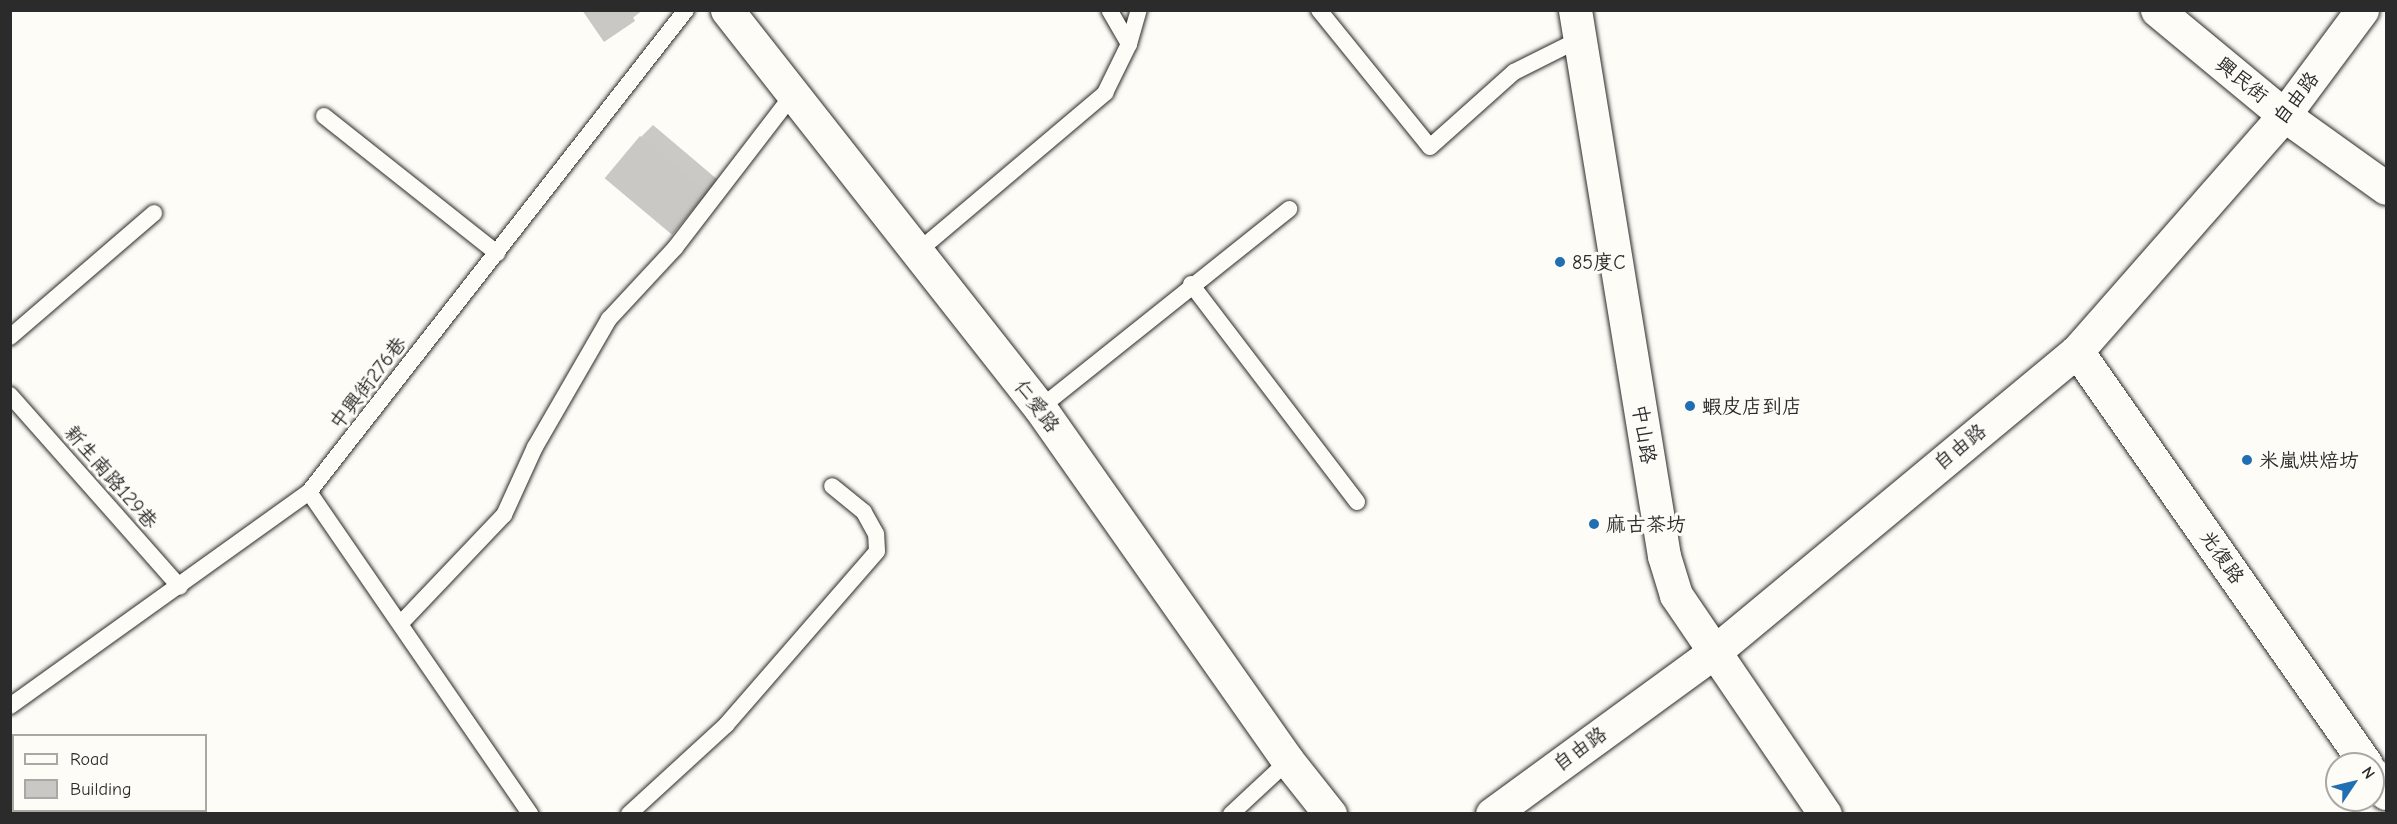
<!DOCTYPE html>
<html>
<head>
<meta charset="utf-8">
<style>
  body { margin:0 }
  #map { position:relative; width:2397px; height:824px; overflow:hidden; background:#fdfcf7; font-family:"Comic Neue","LXGW WenKai TC",sans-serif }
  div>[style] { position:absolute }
  .shadow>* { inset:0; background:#0003 }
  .building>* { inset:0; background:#c9c8c4; transform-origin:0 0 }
  .roads { filter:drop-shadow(0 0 2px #2b2b2b) drop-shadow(0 0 2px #2b2b2b) }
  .lane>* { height:16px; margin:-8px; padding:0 8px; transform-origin:8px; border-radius:8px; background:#fdfcf7 }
  .street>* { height:33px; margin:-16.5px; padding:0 16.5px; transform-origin:16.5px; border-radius:16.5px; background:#fdfcf7 }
  .secondary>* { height:33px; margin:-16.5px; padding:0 16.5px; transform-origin:16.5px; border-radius:16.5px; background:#fdfcf7 }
  .dots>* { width:16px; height:16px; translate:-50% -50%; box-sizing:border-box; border:3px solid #fdfcf7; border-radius:50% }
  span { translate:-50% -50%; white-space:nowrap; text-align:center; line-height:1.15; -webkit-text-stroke:6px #fdfcf7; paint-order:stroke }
  .street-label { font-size:20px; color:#2b2b2b }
  .poi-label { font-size:20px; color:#2b2b2b }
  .left { translate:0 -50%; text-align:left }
  .frame { position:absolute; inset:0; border:12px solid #2b2b2b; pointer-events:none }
  .legend { position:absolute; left:12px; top:734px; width:195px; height:78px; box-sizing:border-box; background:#fdfcf7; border:2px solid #a9a8a5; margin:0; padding:8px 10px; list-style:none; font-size:18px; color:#2b2b2b }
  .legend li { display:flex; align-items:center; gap:12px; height:30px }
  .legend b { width:30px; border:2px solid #a9a8a5 }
  .north { position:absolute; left:2325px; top:752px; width:60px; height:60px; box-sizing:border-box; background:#fdfcf7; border:2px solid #a9a8a5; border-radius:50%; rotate:55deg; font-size:16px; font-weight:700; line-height:24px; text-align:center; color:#2b2b2b }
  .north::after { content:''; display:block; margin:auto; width:21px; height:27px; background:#1f6fb2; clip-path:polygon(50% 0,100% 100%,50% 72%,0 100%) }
</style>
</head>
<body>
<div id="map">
  <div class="shadow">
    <div style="clip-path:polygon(584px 10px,643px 10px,604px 40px)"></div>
    <div style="clip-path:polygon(653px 125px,718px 180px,671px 233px,641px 137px)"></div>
  </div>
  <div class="building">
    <div style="clip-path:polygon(582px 10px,629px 10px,635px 21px,604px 42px)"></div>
    <div style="left:640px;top:136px;width:88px;height:55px;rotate:40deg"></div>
  </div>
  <div class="roads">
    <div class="lane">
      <div style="left:1319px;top:10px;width:176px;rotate:51deg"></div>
      <div style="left:1430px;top:147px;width:113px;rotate:-41.8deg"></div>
      <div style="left:1514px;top:72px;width:74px;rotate:-26.6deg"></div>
      <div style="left:1129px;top:44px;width:35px;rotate:-74deg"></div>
      <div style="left:324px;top:116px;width:221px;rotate:38.4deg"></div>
      <div style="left:916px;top:253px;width:248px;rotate:-40.2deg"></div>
      <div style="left:1105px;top:93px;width:55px;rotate:-63.9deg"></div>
      <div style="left:1129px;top:44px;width:39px;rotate:-120deg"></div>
      <div style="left:1191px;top:284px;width:274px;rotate:52.7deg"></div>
      <div style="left:10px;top:337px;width:190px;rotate:-40.7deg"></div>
      <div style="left:10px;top:395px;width:256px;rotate:48.5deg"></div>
      <div style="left:1040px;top:408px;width:319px;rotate:-38.6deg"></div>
      <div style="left:309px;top:492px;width:391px;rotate:55.5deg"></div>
      <div style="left:402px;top:622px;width:148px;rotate:-46.4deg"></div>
      <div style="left:504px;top:515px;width:75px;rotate:-65.5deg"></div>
      <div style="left:535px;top:447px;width:148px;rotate:-60deg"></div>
      <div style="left:609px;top:319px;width:97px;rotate:-47.1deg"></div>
      <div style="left:675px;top:248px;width:194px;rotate:-52.5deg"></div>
      <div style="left:10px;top:706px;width:368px;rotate:-35.6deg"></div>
      <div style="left:309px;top:492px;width:612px;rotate:-51.97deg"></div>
      <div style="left:629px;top:814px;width:132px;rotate:-42.5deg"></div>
      <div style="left:726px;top:725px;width:230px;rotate:-49deg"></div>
      <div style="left:877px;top:551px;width:17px;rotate:-93deg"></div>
      <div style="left:876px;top:534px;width:25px;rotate:-119deg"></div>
      <div style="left:864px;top:512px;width:41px;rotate:-140.9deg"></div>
      <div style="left:1231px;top:814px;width:78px;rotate:-42.9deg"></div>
    </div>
    <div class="street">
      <div style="left:727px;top:10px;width:506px;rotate:51.82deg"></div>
      <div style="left:1040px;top:408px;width:431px;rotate:54.9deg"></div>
      <div style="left:1288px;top:761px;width:68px;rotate:51.6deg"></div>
      <div style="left:2157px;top:10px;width:165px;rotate:39.6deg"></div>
      <div style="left:2284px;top:115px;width:125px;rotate:35.6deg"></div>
      <div style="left:2077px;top:351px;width:504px;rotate:55.02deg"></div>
      <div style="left:10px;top:763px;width:6px;rotate:45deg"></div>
      <div style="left:2373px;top:774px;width:23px;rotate:56deg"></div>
      <div style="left:45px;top:810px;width:4px;rotate:63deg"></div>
      <div style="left:1492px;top:814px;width:273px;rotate:-36.1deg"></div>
      <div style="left:1713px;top:653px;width:473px;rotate:-39.7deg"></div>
      <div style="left:2077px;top:351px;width:314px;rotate:-48.7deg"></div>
      <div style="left:2284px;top:115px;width:131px;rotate:-53.4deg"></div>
    </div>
    <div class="secondary">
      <div style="left:1575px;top:10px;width:553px;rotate:80.74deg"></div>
      <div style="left:1664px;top:556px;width:41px;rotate:72.9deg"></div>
      <div style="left:1676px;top:595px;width:265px;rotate:55.8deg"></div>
    </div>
  </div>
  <div class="dots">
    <div style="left:1560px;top:262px;background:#1f6fb2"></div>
    <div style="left:1690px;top:406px;background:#1f6fb2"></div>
    <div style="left:2247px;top:460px;background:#1f6fb2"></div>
    <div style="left:1594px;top:524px;background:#1f6fb2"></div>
  </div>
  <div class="street-label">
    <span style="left:2242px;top:80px;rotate:39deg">興民街</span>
    <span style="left:2296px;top:98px;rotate:-52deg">自由路</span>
    <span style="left:368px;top:383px;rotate:-52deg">中興街276巷</span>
    <span style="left:1037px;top:406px;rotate:53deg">仁愛路</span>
    <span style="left:1644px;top:434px;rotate:81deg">中山路</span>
    <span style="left:1960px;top:447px;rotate:-39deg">自由路</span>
    <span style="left:111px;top:477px;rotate:49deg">新生南路129巷</span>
    <span style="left:2222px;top:557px;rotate:55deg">光復路</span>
    <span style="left:1580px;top:749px;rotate:-36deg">自由路</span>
  </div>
  <div class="poi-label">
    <span class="left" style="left:1572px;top:262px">85度C</span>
    <span class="left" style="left:1702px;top:406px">蝦皮店到店</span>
    <span class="left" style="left:2259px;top:460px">米嵐烘焙坊</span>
    <span class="left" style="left:1606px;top:524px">麻古茶坊</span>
  </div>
  <div class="frame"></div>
  <ul class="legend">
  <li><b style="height:8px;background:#fdfcf7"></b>Road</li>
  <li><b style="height:16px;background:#c9c8c4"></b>Building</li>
  </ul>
  <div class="north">N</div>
</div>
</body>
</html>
